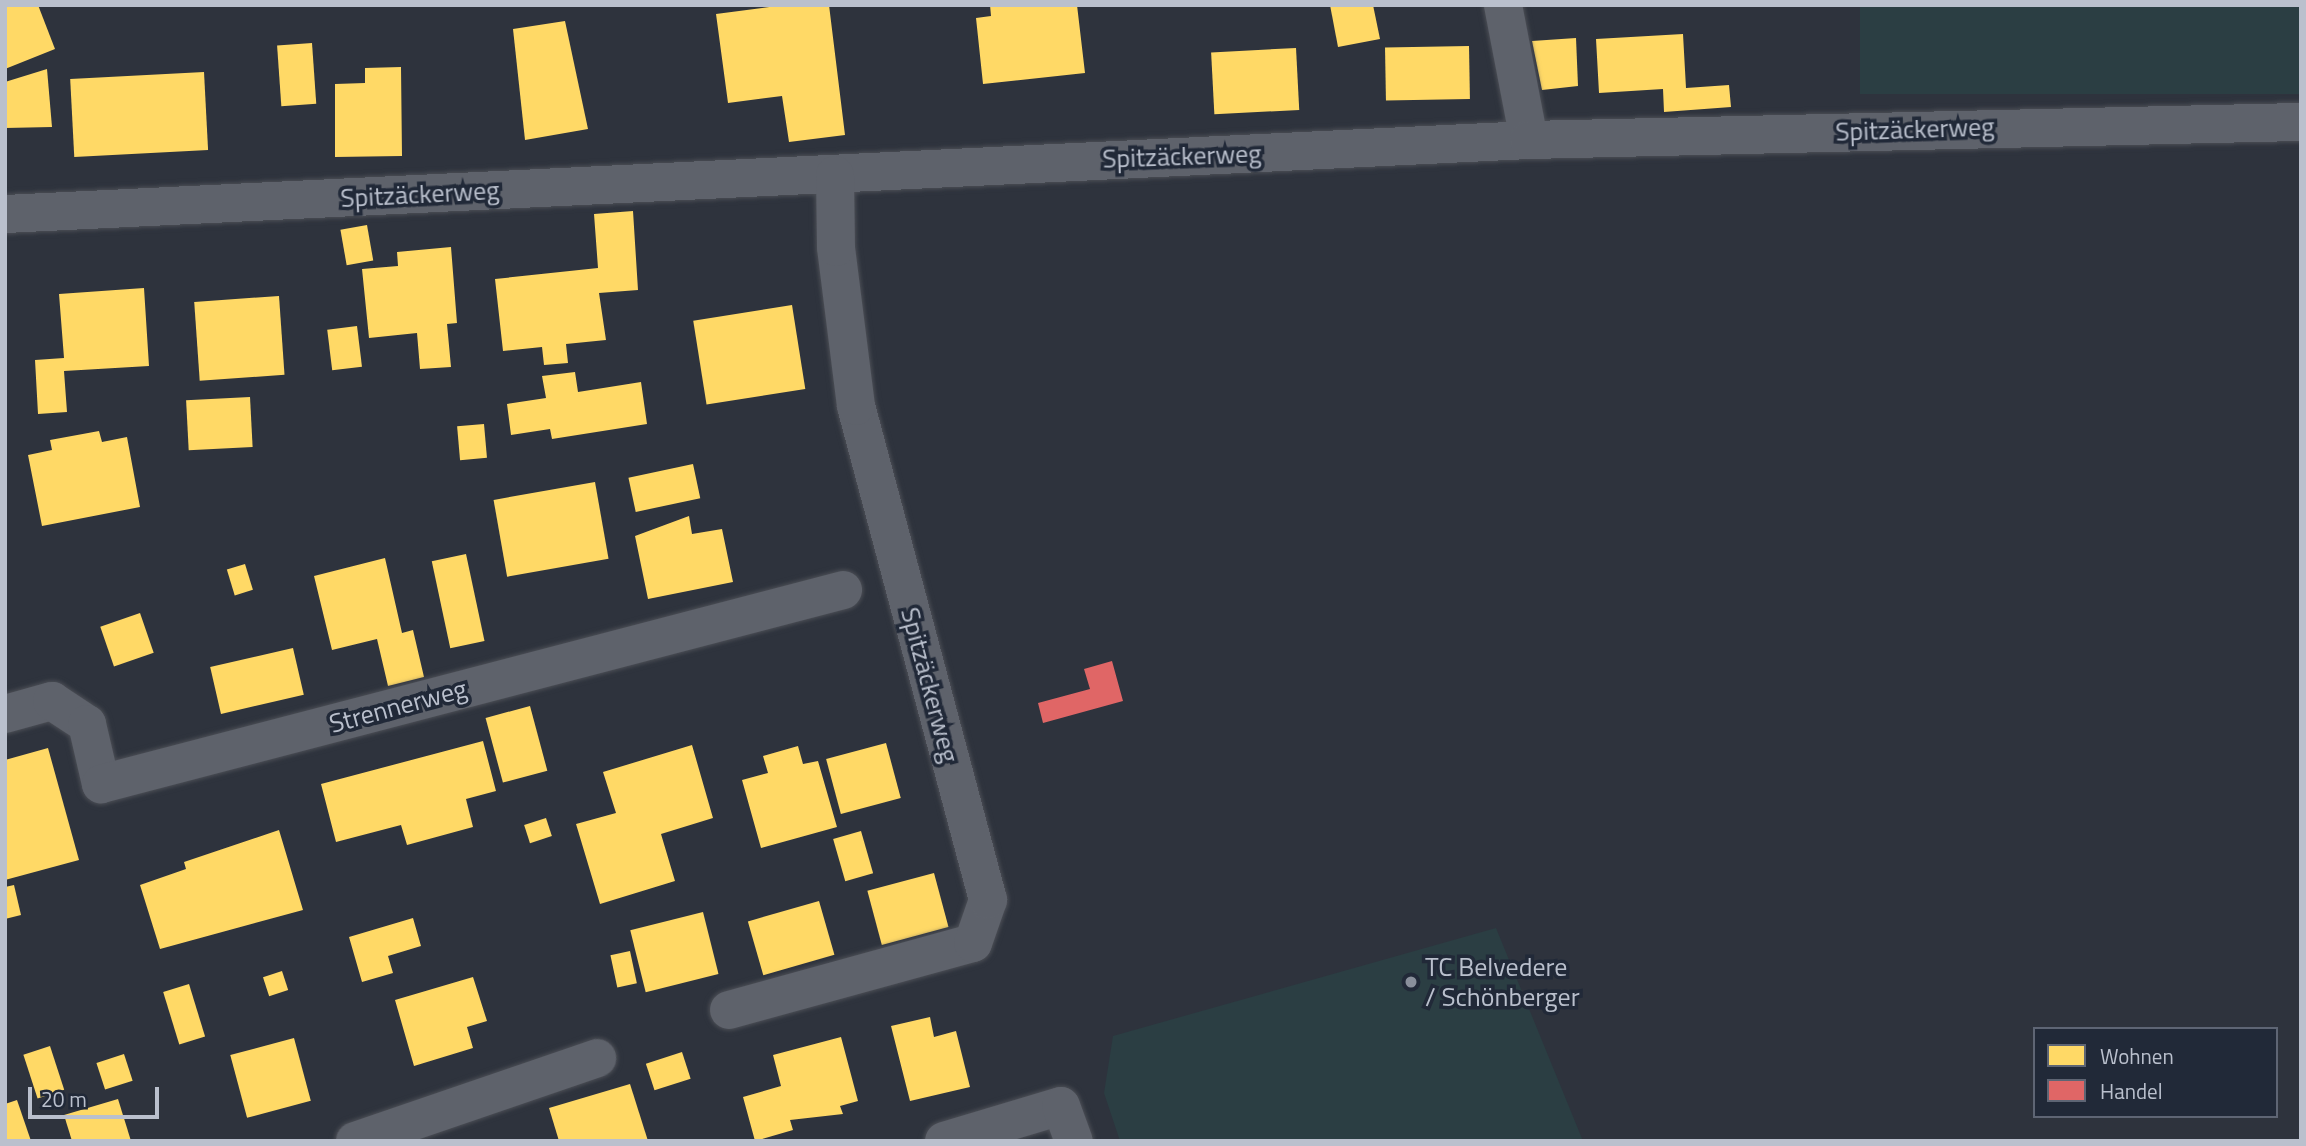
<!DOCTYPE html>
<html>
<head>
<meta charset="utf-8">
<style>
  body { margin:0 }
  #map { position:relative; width:2306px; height:1146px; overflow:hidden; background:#2e333d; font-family:"Titillium Web",sans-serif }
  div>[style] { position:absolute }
  .green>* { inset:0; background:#2b3e43; transform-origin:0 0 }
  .homes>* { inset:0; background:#ffd966; transform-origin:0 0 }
  .shops>* { inset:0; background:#e06666 }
  .roads { filter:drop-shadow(0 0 2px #4b4e55) drop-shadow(0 0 2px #4b4e55) }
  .minor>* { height:38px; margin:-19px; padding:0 19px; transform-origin:19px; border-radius:19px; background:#5e626b }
  .dots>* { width:19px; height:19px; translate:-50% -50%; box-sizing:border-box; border:4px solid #212938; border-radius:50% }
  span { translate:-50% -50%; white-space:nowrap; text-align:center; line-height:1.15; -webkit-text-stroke:7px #212938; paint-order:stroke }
  .street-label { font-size:26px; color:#bac0cd }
  .poi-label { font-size:26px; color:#bac0cd }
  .left { translate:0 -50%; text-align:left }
  .frame { position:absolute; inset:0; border:7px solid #bac0cd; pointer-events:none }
  .legend { position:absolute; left:2033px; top:1027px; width:245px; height:91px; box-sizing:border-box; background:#212938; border:2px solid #5e6574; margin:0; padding:9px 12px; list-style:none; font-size:21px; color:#bac0cd }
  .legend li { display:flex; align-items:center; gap:14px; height:35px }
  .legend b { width:35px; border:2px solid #5e6574 }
  .scale { position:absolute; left:28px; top:1087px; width:131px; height:32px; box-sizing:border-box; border:4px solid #bac0cd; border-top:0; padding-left:9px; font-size:21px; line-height:24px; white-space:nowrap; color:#bac0cd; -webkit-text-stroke:5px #212938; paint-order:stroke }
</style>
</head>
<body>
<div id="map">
  <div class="green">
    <div style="left:1860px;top:5px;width:441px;height:89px"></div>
    <div style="clip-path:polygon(1496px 928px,1583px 1141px,1120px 1141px,1104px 1093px,1113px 1036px)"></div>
  </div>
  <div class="homes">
    <div style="clip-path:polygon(5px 5px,38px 5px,55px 49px,5px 69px)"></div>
    <div style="clip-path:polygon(784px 5px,829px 5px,845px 135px,789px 142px,782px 96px,728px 103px,716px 14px)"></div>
    <div style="clip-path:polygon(990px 5px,1077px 5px,1085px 73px,983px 84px,976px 18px,991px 16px)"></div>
    <div style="clip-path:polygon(1330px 5px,1373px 5px,1380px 39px,1338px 47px)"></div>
    <div style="clip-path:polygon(565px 21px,588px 129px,525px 140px,513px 29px)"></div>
    <div style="clip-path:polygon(1683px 34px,1686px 88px,1729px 85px,1731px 107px,1664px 112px,1663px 89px,1599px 93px,1596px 39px)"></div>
    <div style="clip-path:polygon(1576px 38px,1578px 86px,1542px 90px,1532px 41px)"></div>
    <div style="left:312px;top:43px;width:61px;height:35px;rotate:86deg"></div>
    <div style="left:1469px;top:46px;width:53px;height:84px;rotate:89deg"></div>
    <div style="left:1296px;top:48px;width:62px;height:85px;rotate:87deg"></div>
    <div style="clip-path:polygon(401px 67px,402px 156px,335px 157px,335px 84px,365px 83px,365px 68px)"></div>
    <div style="clip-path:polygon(47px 69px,52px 127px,5px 128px,5px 82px)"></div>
    <div style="left:204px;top:72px;width:78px;height:134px;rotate:87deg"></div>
    <div style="clip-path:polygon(633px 211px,638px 290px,599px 293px,606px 340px,566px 344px,568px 363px,544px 365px,542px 347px,503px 351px,495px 279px,598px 268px,594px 214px)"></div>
    <div style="left:367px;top:225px;width:36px;height:27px;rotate:80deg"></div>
    <div style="clip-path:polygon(451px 247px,457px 323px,447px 324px,451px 367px,420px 369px,417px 333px,369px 338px,362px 269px,398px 266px,397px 252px)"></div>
    <div style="clip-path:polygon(144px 288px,149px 366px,64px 371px,67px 412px,38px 414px,35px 360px,64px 358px,59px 294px)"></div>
    <div style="left:279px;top:296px;width:79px;height:85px;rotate:86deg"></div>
    <div style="left:792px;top:305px;width:85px;height:100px;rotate:81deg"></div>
    <div style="left:357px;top:326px;width:41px;height:30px;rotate:83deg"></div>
    <div style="clip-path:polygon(575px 372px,578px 392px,641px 382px,647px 424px,552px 439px,550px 429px,511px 435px,507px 404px,546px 398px,542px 376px)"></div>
    <div style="left:250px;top:397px;width:50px;height:64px;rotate:87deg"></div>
    <div style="left:484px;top:424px;width:34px;height:27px;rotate:85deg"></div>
    <div style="clip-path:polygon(99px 431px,102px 442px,127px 437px,140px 507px,42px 526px,28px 455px,52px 450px,50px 440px)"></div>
    <div style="left:693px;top:464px;width:35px;height:66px;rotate:78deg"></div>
    <div style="left:595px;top:482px;width:78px;height:103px;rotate:80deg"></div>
    <div style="clip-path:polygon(689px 516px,692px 534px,722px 529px,733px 582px,648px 599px,635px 536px)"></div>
    <div style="left:466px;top:554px;width:89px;height:35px;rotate:78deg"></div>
    <div style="clip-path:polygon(385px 558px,402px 633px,413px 630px,424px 677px,388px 686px,377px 639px,332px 650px,314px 576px)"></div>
    <div style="left:245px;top:564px;width:27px;height:19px;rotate:73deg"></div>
    <div style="left:140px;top:613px;width:42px;height:42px;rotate:71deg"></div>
    <div style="left:293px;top:648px;width:48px;height:85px;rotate:77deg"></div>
    <div style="left:530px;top:706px;width:67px;height:46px;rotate:75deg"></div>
    <div style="clip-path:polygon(483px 741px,496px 791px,466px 799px,473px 827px,407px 845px,401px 825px,336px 842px,321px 784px)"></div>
    <div style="left:886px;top:743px;width:57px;height:62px;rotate:75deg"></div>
    <div style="clip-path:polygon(692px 745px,713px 818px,661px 834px,675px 881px,600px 904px,576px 824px,616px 813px,603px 772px)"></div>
    <div style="clip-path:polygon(798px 746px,803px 764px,818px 761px,837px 827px,761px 848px,742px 780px,768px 773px,763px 756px)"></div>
    <div style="clip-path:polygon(48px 748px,79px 860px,5px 880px,5px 760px)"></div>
    <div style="left:546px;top:818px;width:19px;height:23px;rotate:72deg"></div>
    <div style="clip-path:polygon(279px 830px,303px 910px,160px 949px,140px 885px,186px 869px,184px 862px)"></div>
    <div style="left:861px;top:831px;width:44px;height:29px;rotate:74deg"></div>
    <div style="left:934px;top:873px;width:56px;height:69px;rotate:75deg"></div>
    <div style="clip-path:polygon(14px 885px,21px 915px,5px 919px,5px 887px)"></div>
    <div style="left:819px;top:901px;width:56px;height:74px;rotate:74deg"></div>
    <div style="left:703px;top:912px;width:64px;height:75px;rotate:76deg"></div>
    <div style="clip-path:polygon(413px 918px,421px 946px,388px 956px,393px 973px,362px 982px,349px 937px)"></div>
    <div style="left:630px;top:951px;width:33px;height:20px;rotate:78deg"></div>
    <div style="left:282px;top:971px;width:20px;height:20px;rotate:72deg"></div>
    <div style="clip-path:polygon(473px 977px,487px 1021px,467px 1027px,473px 1048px,414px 1066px,395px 1000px)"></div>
    <div style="left:189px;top:984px;width:55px;height:27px;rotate:73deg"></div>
    <div style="clip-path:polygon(930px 1017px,934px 1037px,956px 1031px,970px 1087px,910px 1101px,891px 1026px)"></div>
    <div style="clip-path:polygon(841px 1037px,858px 1101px,840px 1106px,843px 1114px,790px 1120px,793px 1130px,755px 1141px,743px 1097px,781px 1086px,773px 1055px)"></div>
    <div style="left:294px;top:1038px;width:65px;height:66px;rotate:75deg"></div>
    <div style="left:50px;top:1046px;width:46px;height:28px;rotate:72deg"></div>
    <div style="left:682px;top:1052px;width:28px;height:38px;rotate:72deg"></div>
    <div style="left:124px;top:1054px;width:28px;height:29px;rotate:72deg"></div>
    <div style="clip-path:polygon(630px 1084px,648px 1141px,559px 1141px,549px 1108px)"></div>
    <div style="clip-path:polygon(118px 1099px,131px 1141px,72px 1141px,64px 1115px)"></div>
    <div style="clip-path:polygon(17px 1100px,31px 1141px,5px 1141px,5px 1104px)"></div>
  </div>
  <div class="shops">
    <div style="clip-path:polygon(1112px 661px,1123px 701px,1043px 723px,1038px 703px,1090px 689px,1084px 669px)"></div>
  </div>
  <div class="roads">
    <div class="minor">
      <div style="left:1503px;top:5px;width:137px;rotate:79.1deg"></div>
      <div style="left:5px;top:214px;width:1526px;rotate:-2.78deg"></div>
      <div style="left:1529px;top:140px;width:772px;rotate:-1.34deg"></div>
      <div style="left:5px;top:714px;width:49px;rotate:-15.5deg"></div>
      <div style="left:52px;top:701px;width:42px;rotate:33.3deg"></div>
      <div style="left:87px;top:724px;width:62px;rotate:76.9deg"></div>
      <div style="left:101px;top:784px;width:767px;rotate:-14.65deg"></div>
      <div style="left:729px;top:1010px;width:253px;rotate:-15.4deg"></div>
      <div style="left:973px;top:943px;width:46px;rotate:-70.8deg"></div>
      <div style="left:988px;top:900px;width:511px;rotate:-104.96deg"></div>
      <div style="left:856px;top:406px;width:160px;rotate:-97.2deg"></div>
      <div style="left:836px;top:247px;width:72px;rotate:-90.8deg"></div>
      <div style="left:355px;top:1141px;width:256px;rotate:-18.9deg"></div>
      <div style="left:944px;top:1141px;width:122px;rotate:-16.7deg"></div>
      <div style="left:1061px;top:1106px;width:37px;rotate:70deg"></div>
    </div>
  </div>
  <div class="dots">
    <div style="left:1411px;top:982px;background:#898f9b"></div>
  </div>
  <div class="street-label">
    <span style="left:1915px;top:129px;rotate:-2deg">Spitzäckerweg</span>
    <span style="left:1182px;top:156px;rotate:-2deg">Spitzäckerweg</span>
    <span style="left:420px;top:194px;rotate:-3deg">Spitzäckerweg</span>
    <span style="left:930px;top:685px;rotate:75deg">Spitzäckerweg</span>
    <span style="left:398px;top:706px;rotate:-15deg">Strennerweg</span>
  </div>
  <div class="poi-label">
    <span class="left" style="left:1425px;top:982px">TC Belvedere<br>/ Schönberger</span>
  </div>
  <div class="frame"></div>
  <ul class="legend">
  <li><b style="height:19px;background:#ffd966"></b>Wohnen</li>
  <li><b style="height:19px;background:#e06666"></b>Handel</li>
  </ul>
  <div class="scale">20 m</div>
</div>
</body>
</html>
